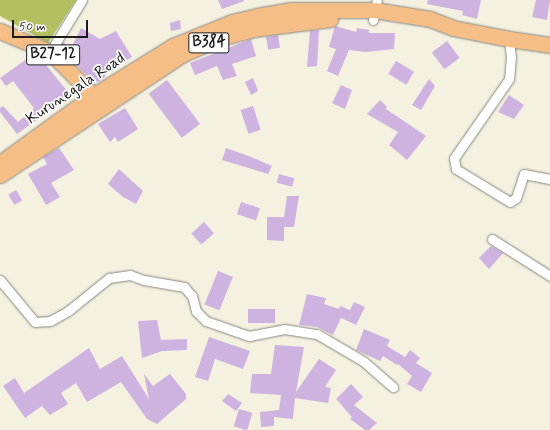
<!DOCTYPE html>
<html>
<head>
<meta charset="utf-8">
<style>
  body { margin:0 }
  #map { position:relative; width:550px; height:430px; overflow:hidden; background:#f4f1e1; font-family:Mynerve,sans-serif }
  div>[style] { position:absolute }
  .green>* { inset:0; background:#b3bf61 }
  .building>* { inset:0; background:#ceb2e0; transform-origin:0 0 }
  .roads { filter:drop-shadow(0 0 1px #88867e) drop-shadow(0 0 1px #88867e) }
  .minor>* { height:9px; margin:-4.5px; padding:0 4.5px; transform-origin:4.5px; border-radius:4.5px; background:#fff }
  .primary>* { height:15px; margin:-7.5px; padding:0 7.5px; transform-origin:7.5px; border-radius:7.5px; background:#f6be87 }
  span { translate:-50% -50%; white-space:nowrap; text-align:center; line-height:1.15; -webkit-text-stroke:3.5px #fff; paint-order:stroke }
  .shield-label span { padding:1px 3px; background:#fff; border:1px solid; border-radius:3px; -webkit-text-stroke-width:0 }
  .shield-label { font-size:15px; color:#1c1c1c; font-weight:700 }
  .street-label { font-size:16px; color:#1c1c1c }
  .scale { position:absolute; left:12px; top:20px; width:76px; height:18px; box-sizing:border-box; border:2px solid #1c1c1c; border-top:0; padding-left:5px; font-size:12px; line-height:14px; white-space:nowrap; color:#1c1c1c; -webkit-text-stroke:3px #fff; paint-order:stroke }
</style>
</head>
<body>
<div id="map">
  <div class="green">
    <div style="clip-path:polygon(0 0,76px 0,48px 43px,0 16px)"></div>
  </div>
  <div class="building">
    <div style="clip-path:polygon(218px 0,244px 0,244px 1px,222px 9px)"></div>
    <div style="clip-path:polygon(428px 0,481px 0,477px 19px,462px 15px,463px 11px,427px 4px)"></div>
    <div style="clip-path:polygon(536px 0,550px 0,547px 20px,532px 17px)"></div>
    <div style="clip-path:polygon(180px 20px,181px 29px,171px 31px,170px 23px)"></div>
    <div style="clip-path:polygon(335px 26px,356px 32px,357px 28px,369px 30px,369px 33px,395px 33px,394px 49px,366px 52px,349px 50px,338px 76px,327px 71px,336px 49px,329px 47px)"></div>
    <div style="clip-path:polygon(81px 28px,100px 39px,116px 31px,132px 57px,119px 65px,114px 57px,104px 78px,98px 82px,89px 78px,59px 48px,63px 42px,71px 48px)"></div>
    <div style="clip-path:polygon(319px 30px,317px 66px,307px 67px,310px 31px)"></div>
    <div style="left:278px;top:35px;width:13px;height:12px;rotate:81deg"></div>
    <div style="clip-path:polygon(251px 39px,256px 56px,232px 64px,237px 76px,223px 80px,217px 66px,195px 75px,190px 63px)"></div>
    <div style="left:447px;top:41px;width:21px;height:19px;rotate:53deg"></div>
    <div style="clip-path:polygon(31px 56px,37px 63px,42px 60px,72px 97px,40px 115px,41px 117px,17px 134px,0 112px,0 108px,3px 106px,18px 122px,34px 108px,13px 81px,6px 86px,0 78px)"></div>
    <div style="left:396px;top:61px;width:21px;height:15px;rotate:31deg"></div>
    <div style="clip-path:polygon(253px 78px,258px 91px,251px 95px,245px 82px)"></div>
    <div style="clip-path:polygon(429px 79px,435px 86px,421px 110px,412px 105px)"></div>
    <div style="left:167px;top:80px;width:55px;height:23px;rotate:53deg"></div>
    <div style="clip-path:polygon(341px 85px,352px 90px,345px 109px,332px 103px)"></div>
    <div style="clip-path:polygon(509px 95px,524px 105px,514px 119px,498px 112px)"></div>
    <div style="clip-path:polygon(380px 100px,387px 107px,386px 109px,426px 136px,407px 160px,389px 145px,398px 132px,367px 114px)"></div>
    <div style="left:253px;top:106px;width:25px;height:13px;rotate:72deg"></div>
    <div style="clip-path:polygon(125px 108px,138px 129px,118px 142px,115px 137px,110px 142px,98px 124px)"></div>
    <div style="clip-path:polygon(59px 148px,74px 170px,51px 183px,60px 197px,46px 205px,28px 174px,47px 164px,43px 157px)"></div>
    <div style="clip-path:polygon(226px 148px,251px 157px,272px 166px,268px 174px,222px 160px)"></div>
    <div style="clip-path:polygon(119px 169px,143px 191px,136px 204px,123px 197px,108px 184px)"></div>
    <div style="left:279px;top:174px;width:16px;height:9px;rotate:15deg"></div>
    <div style="left:16px;top:190px;width:12px;height:9px;rotate:59deg"></div>
    <div style="clip-path:polygon(287px 196px,299px 196px,294px 227px,284px 227px,284px 241px,267px 240px,267px 217px,284px 217px)"></div>
    <div style="left:241px;top:202px;width:20px;height:13px;rotate:18deg"></div>
    <div style="left:204px;top:222px;width:15px;height:17px;rotate:48deg"></div>
    <div style="clip-path:polygon(491px 246px,503px 253px,489px 269px,479px 258px)"></div>
    <div style="left:218px;top:271px;width:16px;height:36px;rotate:22deg"></div>
    <div style="clip-path:polygon(307px 294px,326px 298px,324px 304px,339px 309px,340px 306px,350px 310px,354px 302px,365px 307px,356px 325px,341px 318px,333px 335px,317px 327px,299px 325px)"></div>
    <div style="left:248px;top:309px;width:27px;height:14px"></div>
    <div style="clip-path:polygon(157px 320px,161px 340px,187px 339px,187px 350px,162px 351px,142px 358px,138px 321px)"></div>
    <div style="clip-path:polygon(364px 329px,390px 340px,387px 346px,405px 357px,410px 350px,420px 358px,416px 363px,432px 373px,421px 392px,407px 384px,412px 376px,398px 364px,397px 365px,383px 356px,380px 361px,356px 350px)"></div>
    <div style="clip-path:polygon(209px 337px,250px 351px,243px 369px,215px 359px,208px 381px,195px 377px)"></div>
    <div style="clip-path:polygon(275px 345px,304px 347px,296px 392px,319px 359px,336px 370px,325px 387px,331px 388px,328px 403px,295px 398px,293px 419px,274px 417px,274px 426px,261px 427px,260px 412px,279px 410px,281px 395px,250px 393px,252px 374px,271px 374px)"></div>
    <div style="clip-path:polygon(89px 348px,100px 369px,122px 356px,149px 399px,144px 374px,153px 386px,170px 374px,186px 394px,186px 399px,157px 424px,147px 419px,121px 382px,87px 402px,76px 383px,61px 393px,68px 404px,50px 415px,42px 406px,25px 418px,3px 386px,15px 378px,24px 393px)"></div>
    <div style="clip-path:polygon(351px 384px,363px 397px,354px 405px,377px 423px,369px 430px,365px 430px,350px 419px,352px 417px,336px 399px)"></div>
    <div style="clip-path:polygon(228px 394px,242px 403px,236px 411px,222px 401px)"></div>
    <div style="left:239px;top:409px;width:14px;height:18px;rotate:17deg"></div>
  </div>
  <div class="roads">
    <div class="minor">
      <div style="left:373px;top:20px;width:20px;rotate:-79deg"></div>
      <div style="left:509px;top:39px;width:18px;rotate:84deg"></div>
      <div style="left:511px;top:57px;width:22px;rotate:95deg"></div>
      <div style="left:509px;top:79px;width:96px;rotate:124.8deg"></div>
      <div style="left:454px;top:158px;width:11px;rotate:80deg"></div>
      <div style="left:456px;top:169px;width:63px;rotate:31.4deg"></div>
      <div style="left:510px;top:202px;width:7px;rotate:-34deg"></div>
      <div style="left:516px;top:198px;width:25px;rotate:-72deg"></div>
      <div style="left:524px;top:174px;width:26px;rotate:11deg"></div>
      <div style="left:50px;top:52px;width:61px;rotate:-58.4deg"></div>
      <div style="left:492px;top:239px;width:69px;rotate:32.5deg"></div>
      <div style="left:0;top:280px;width:55px;rotate:50.2deg"></div>
      <div style="left:35px;top:322px;width:15px;rotate:-4deg"></div>
      <div style="left:50px;top:321px;width:21px;rotate:-29deg"></div>
      <div style="left:68px;top:311px;width:53px;rotate:-38.8deg"></div>
      <div style="left:109px;top:278px;width:21px;rotate:-8deg"></div>
      <div style="left:130px;top:275px;width:15px;rotate:20deg"></div>
      <div style="left:144px;top:280px;width:41px;rotate:9.9deg"></div>
      <div style="left:184px;top:287px;width:12px;rotate:48deg"></div>
      <div style="left:192px;top:296px;width:16px;rotate:75deg"></div>
      <div style="left:196px;top:311px;width:14px;rotate:45deg"></div>
      <div style="left:206px;top:321px;width:46px;rotate:19.2deg"></div>
      <div style="left:249px;top:336px;width:36px;rotate:-11deg"></div>
      <div style="left:284px;top:329px;width:33px;rotate:9deg"></div>
      <div style="left:317px;top:334px;width:53px;rotate:30.4deg"></div>
      <div style="left:363px;top:361px;width:40px;rotate:41deg"></div>
    </div>
    <div class="primary">
      <div style="left:0;top:31px;width:54px;rotate:22.8deg"></div>
      <div style="left:50px;top:52px;width:71px;rotate:45deg"></div>
      <div style="left:0;top:163px;width:116px;rotate:-35.9deg"></div>
      <div style="left:94px;top:95px;width:93px;rotate:-31.8deg"></div>
      <div style="left:173px;top:46px;width:64px;rotate:-22.1deg"></div>
      <div style="left:232px;top:22px;width:26px;rotate:-13deg"></div>
      <div style="left:257px;top:16px;width:35px;rotate:-10deg"></div>
      <div style="left:291px;top:10px;width:83px"></div>
      <div style="left:374px;top:10px;width:57px;rotate:9.1deg"></div>
      <div style="left:430px;top:19px;width:25px;rotate:21deg"></div>
      <div style="left:453px;top:28px;width:57px;rotate:11.1deg"></div>
      <div style="left:509px;top:39px;width:41px;rotate:8.3deg"></div>
      <div style="left:0;top:175px;width:217px;rotate:-33.5deg"></div>
      <div style="left:181px;top:55px;width:43px;rotate:-23.6deg"></div>
      <div style="left:220px;top:38px;width:34px;rotate:-15deg"></div>
      <div style="left:253px;top:29px;width:78px;rotate:-7.4deg"></div>
    </div>
  </div>
  <div class="shield-label">
    <span style="left:209px;top:43px">B384</span>
    <span style="left:53px;top:55px">B27-12</span>
  </div>
  <div class="street-label">
    <span style="left:76px;top:89px;rotate:-34deg">Kurunegala Road</span>
  </div>
  <div class="scale">50 m</div>
</div>
</body>
</html>
